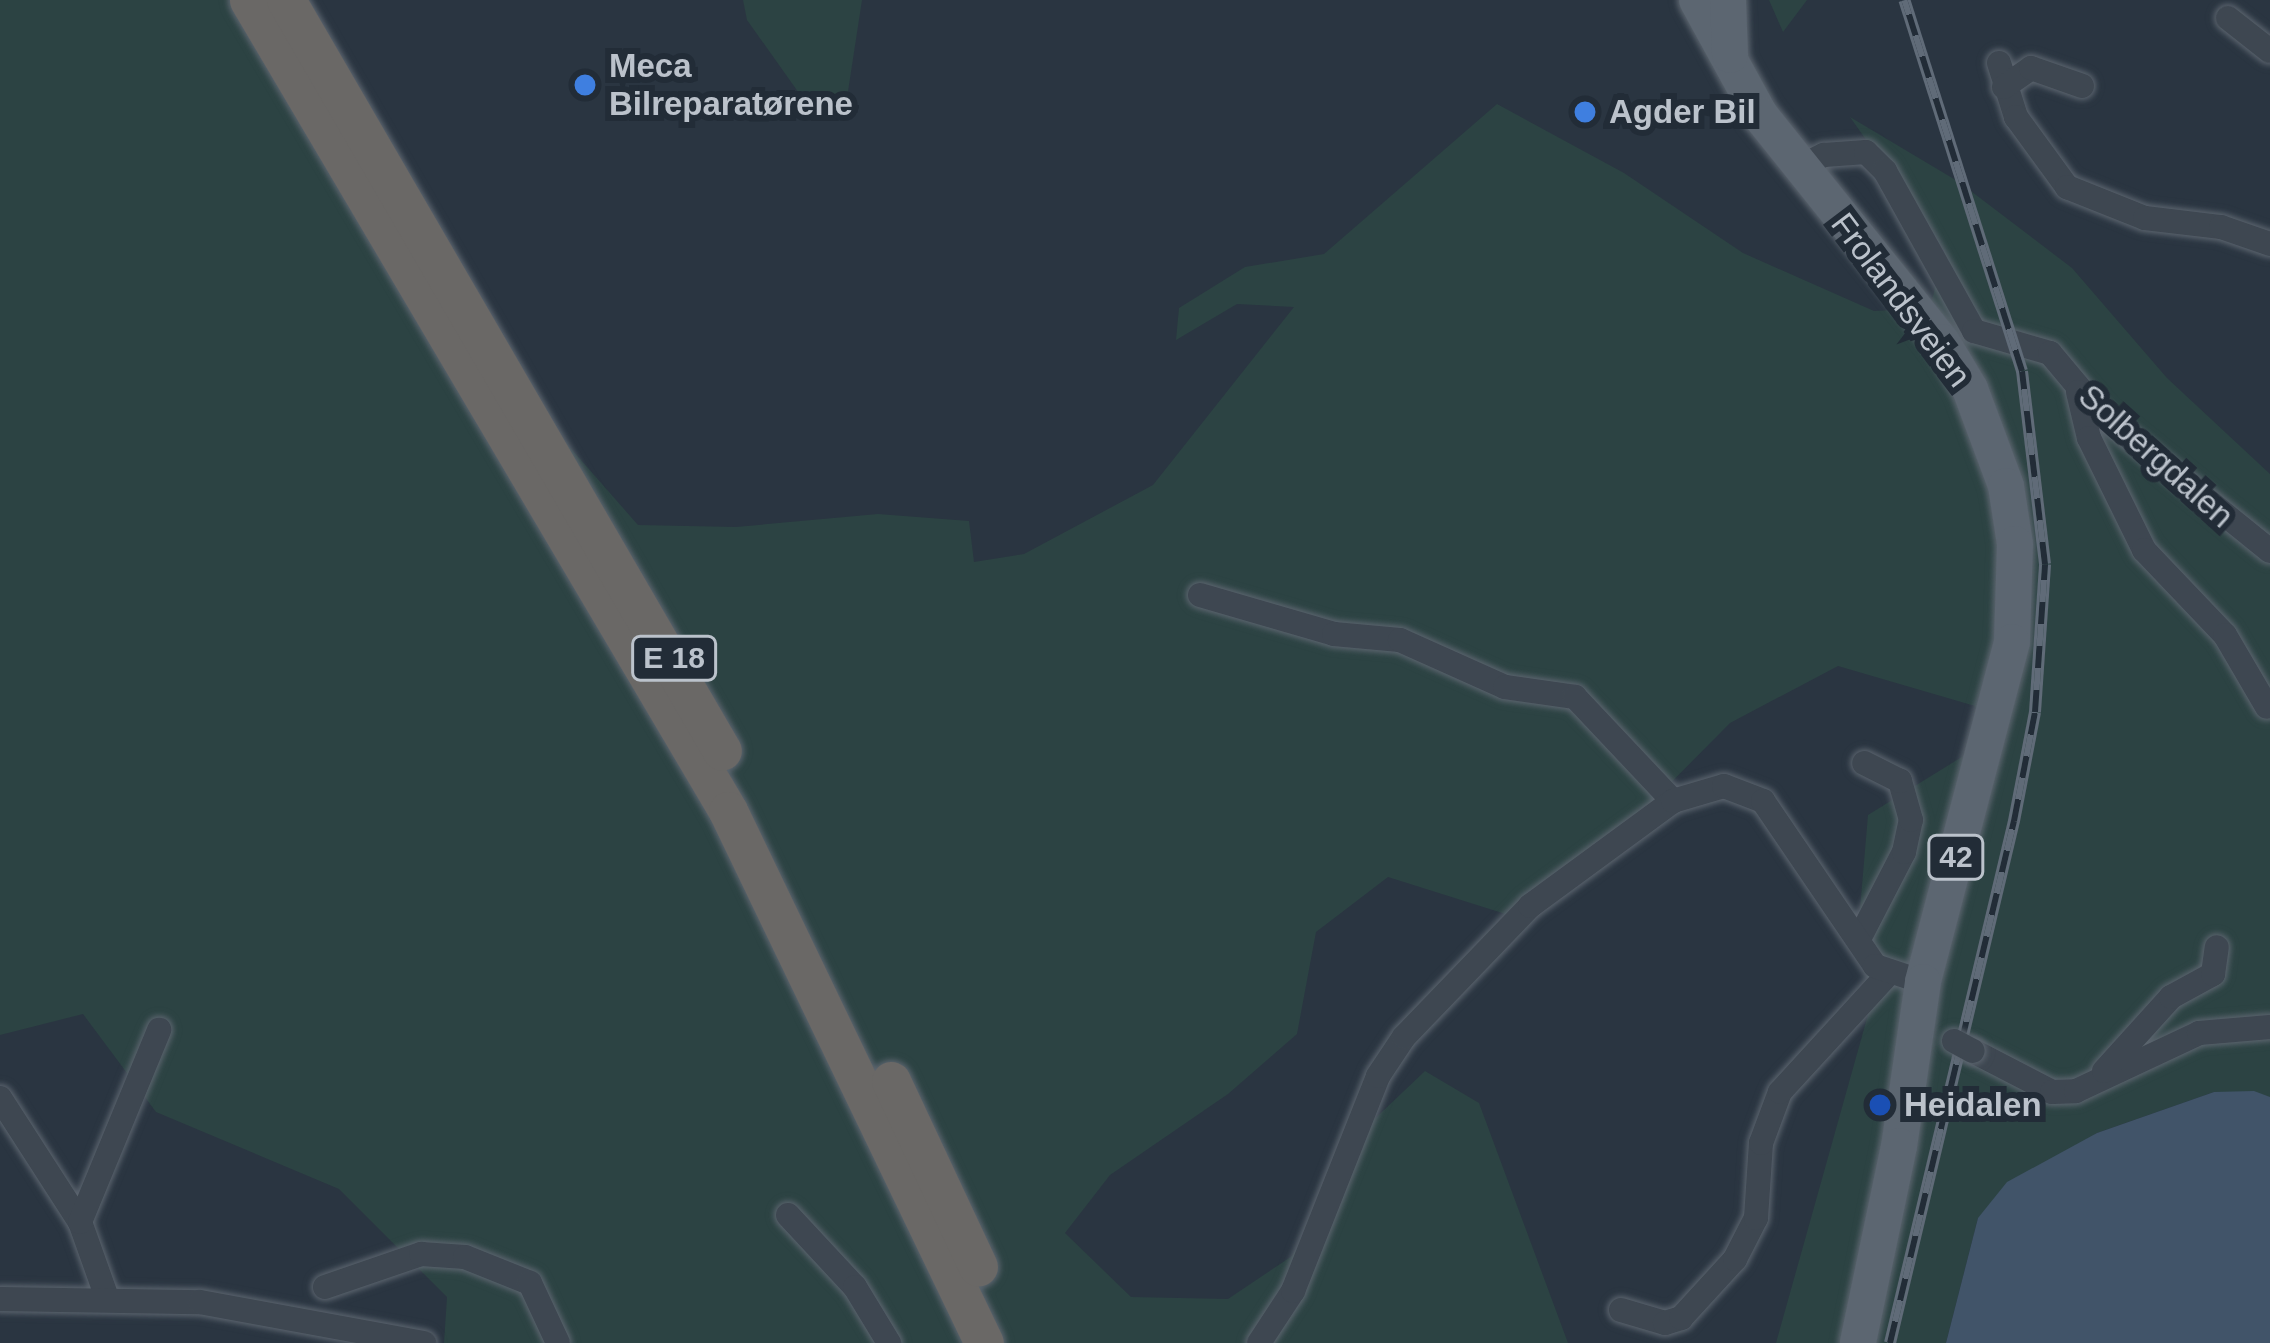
<!DOCTYPE html>
<html>
<head>
<meta charset="utf-8">
<style>
  body { margin:0 }
  #map { position:relative; width:2270px; height:1343px; overflow:hidden; background:#2a3541; font-family:Helvetica,sans-serif }
  div>[style] { position:absolute }
  .green>* { inset:0; background:#2c4343 }
  .water>* { inset:0; background:#415469 }
  .roads { filter:drop-shadow(0 0 3px #5c656f) drop-shadow(0 0 3px #5c656f) }
  .minor>* { height:24px; margin:-12px; padding:0 12px; transform-origin:12px; border-radius:12px; background:#3e4751 }
  .primary>* { height:36px; margin:-18px; padding:0 18px; transform-origin:18px; border-radius:18px; background:#5c6671 }
  .trunk>* { height:39px; margin:-19.5px; padding:0 19.5px; transform-origin:19.5px; border-radius:19.5px; background:#6a6866 }
  .rail>* { height:12px; margin-top:-6px; transform-origin:0; background:repeating-linear-gradient(90deg,#222c37 0 22px,#606b78 0 44px); box-sizing:border-box; border-block:3px solid #606b78 }
  .bridges { filter:drop-shadow(0 0 3px #5c656f) drop-shadow(0 0 3px #5c656f) }
  .minor-bridge>* { height:24px; margin:-12px; padding:0 12px; transform-origin:12px; border-radius:12px; background:#3e4751 }
  .dots>* { width:33px; height:33px; translate:-50% -50%; box-sizing:border-box; border:6px solid #222c37; border-radius:50% }
  span { translate:-50% -50%; white-space:nowrap; text-align:center; line-height:1.15; -webkit-text-stroke:12px #222c37; paint-order:stroke }
  .shield-label span { padding:3px 9px; background:#222c37; border:3px solid; border-radius:9px; -webkit-text-stroke-width:0 }
  .shield-label { font-size:30px; color:#bbc2cb; font-weight:700 }
  .poi-label { font-size:33px; color:#bbc2cb; font-weight:700 }
  .left { translate:0 -50%; text-align:left }
  .street-label { font-size:33px; color:#bbc2cb }
</style>
</head>
<body>
<div id="map">
  <div class="green">
    <div style="clip-path:polygon(0 0,283px 0,545px 419px,638px 525px,736px 527px,878px 514px,969px 521px,974px 562px,1024px 554px,1153px 485px,1294px 307px,1237px 304px,1176px 340px,1179px 308px,1245px 267px,1324px 254px,1497px 104px,1624px 173px,1743px 253px,1874px 311px,1930px 308px,1944px 251px,1850px 117px,1959px 182px,2072px 268px,2167px 378px,2270px 474px,2270px 1097px,2214px 1092px,2097px 1133px,1978px 1218px,1946px 1343px,1776px 1343px,1871px 1004px,1859px 921px,1868px 815px,1986px 742px,1975px 706px,1838px 666px,1730px 723px,1628px 826px,1515px 917px,1388px 877px,1316px 932px,1297px 1034px,1228px 1094px,1110px 1175px,1065px 1233px,1131px 1297px,1228px 1299px,1292px 1256px,1363px 1130px,1425px 1071px,1479px 1103px,1568px 1343px,444px 1343px,447px 1297px,339px 1189px,156px 1112px,83px 1014px,0 1035px)"></div>
    <div style="clip-path:polygon(743px 0,862px 0,847px 98px,801px 96px,747px 20px)"></div>
    <div style="clip-path:polygon(1769px 0,1807px 0,1783px 32px)"></div>
  </div>
  <div class="water">
    <div style="clip-path:polygon(2254px 1091px,2270px 1097px,2270px 1343px,1946px 1343px,1978px 1218px,2007px 1182px,2097px 1133px,2214px 1092px)"></div>
  </div>
  <div class="roads">
    <div class="minor">
      <div style="left:2228px;top:18px;width:53px;rotate:38.2deg"></div>
      <div style="left:1999px;top:63px;width:57px;rotate:72.5deg"></div>
      <div style="left:2016px;top:117px;width:87px;rotate:53.9deg"></div>
      <div style="left:2067px;top:187px;width:84px;rotate:21.7deg"></div>
      <div style="left:2145px;top:218px;width:77px;rotate:6.8deg"></div>
      <div style="left:2221px;top:227px;width:52px;rotate:19.1deg"></div>
      <div style="left:2004px;top:87px;width:33px;rotate:-35deg"></div>
      <div style="left:2031px;top:68px;width:54px;rotate:19.4deg"></div>
      <div style="left:1800px;top:167px;width:27px;rotate:-27deg"></div>
      <div style="left:1824px;top:155px;width:42px;rotate:-4.1deg"></div>
      <div style="left:1866px;top:152px;width:27px;rotate:45deg"></div>
      <div style="left:1885px;top:171px;width:183px;rotate:60.9deg"></div>
      <div style="left:1974px;top:331px;width:79px;rotate:16.1deg"></div>
      <div style="left:2050px;top:353px;width:81px;rotate:50deg"></div>
      <div style="left:2102px;top:415px;width:216px;rotate:39deg"></div>
      <div style="left:2078px;top:392px;width:47px;rotate:76.6deg"></div>
      <div style="left:2089px;top:438px;width:125px;rotate:63.8deg"></div>
      <div style="left:2144px;top:550px;width:117px;rotate:46.4deg"></div>
      <div style="left:2225px;top:635px;width:83px;rotate:59.7deg"></div>
      <div style="left:1200px;top:595px;width:140px;rotate:16.2deg"></div>
      <div style="left:1334px;top:634px;width:66px;rotate:5.2deg"></div>
      <div style="left:1400px;top:640px;width:115px;rotate:24.1deg"></div>
      <div style="left:1505px;top:687px;width:71px;rotate:8.1deg"></div>
      <div style="left:1575px;top:697px;width:143px;rotate:46.7deg"></div>
      <div style="left:1859px;top:939px;width:98px;rotate:-62.7deg"></div>
      <div style="left:1904px;top:852px;width:33px;rotate:-78deg"></div>
      <div style="left:1911px;top:820px;width:41px;rotate:-105.8deg"></div>
      <div style="left:1900px;top:781px;width:40px;rotate:-153.4deg"></div>
      <div style="left:1973px;top:1051px;width:89px;rotate:27.4deg"></div>
      <div style="left:2052px;top:1092px;width:24px;rotate:-2deg"></div>
      <div style="left:2076px;top:1091px;width:136px;rotate:-25.2deg"></div>
      <div style="left:2199px;top:1033px;width:71px;rotate:-4.8deg"></div>
      <div style="left:2104px;top:1071px;width:100px;rotate:-47.8deg"></div>
      <div style="left:2171px;top:997px;width:48px;rotate:-28.7deg"></div>
      <div style="left:2213px;top:974px;width:27px;rotate:-82deg"></div>
      <div style="left:0;top:1098px;width:148px;rotate:57.2deg"></div>
      <div style="left:80px;top:1222px;width:81px;rotate:70.4deg"></div>
      <div style="left:788px;top:1215px;width:98px;rotate:47.1deg"></div>
      <div style="left:855px;top:1287px;width:66px;rotate:58.7deg"></div>
      <div style="left:80px;top:1222px;width:208px;rotate:-67.6deg"></div>
      <div style="left:325px;top:1287px;width:102px;rotate:-19deg"></div>
      <div style="left:421px;top:1254px;width:44px;rotate:3.9deg"></div>
      <div style="left:465px;top:1257px;width:70px;rotate:21.8deg"></div>
      <div style="left:530px;top:1283px;width:66px;rotate:65deg"></div>
      <div style="left:0;top:1299px;width:200px;rotate:0.9deg"></div>
      <div style="left:200px;top:1302px;width:228px;rotate:10.4deg"></div>
      <div style="left:1621px;top:1310px;width:46px;rotate:16.5deg"></div>
      <div style="left:1665px;top:1323px;width:17px;rotate:-17deg"></div>
      <div style="left:1681px;top:1318px;width:80px;rotate:-47.5deg"></div>
      <div style="left:1735px;top:1259px;width:46px;rotate:-62.9deg"></div>
      <div style="left:1756px;top:1218px;width:75px;rotate:-86.2deg"></div>
      <div style="left:1761px;top:1143px;width:54px;rotate:-69.6deg"></div>
      <div style="left:1780px;top:1092px;width:160px;rotate:-47.5deg"></div>
      <div style="left:1259px;top:1343px;width:62px;rotate:-56.8deg"></div>
      <div style="left:1293px;top:1291px;width:231px;rotate:-68.4deg"></div>
      <div style="left:1378px;top:1076px;width:47px;rotate:-56.3deg"></div>
      <div style="left:1404px;top:1037px;width:182px;rotate:-46.1deg"></div>
      <div style="left:1530px;top:906px;width:177px;rotate:-36.3deg"></div>
      <div style="left:1673px;top:801px;width:53px;rotate:-16.4deg"></div>
      <div style="left:1724px;top:786px;width:42px;rotate:21deg"></div>
      <div style="left:1763px;top:801px;width:199px;rotate:55.8deg"></div>
      <div style="left:1875px;top:966px;width:51px;rotate:18.4deg"></div>
    </div>
    <div class="primary">
      <div style="left:1697px;top:0;width:131px;rotate:61.3deg"></div>
      <div style="left:1760px;top:115px;width:291px;rotate:51.3deg"></div>
      <div style="left:1942px;top:342px;width:55px;rotate:59.2deg"></div>
      <div style="left:1970px;top:389px;width:103px;rotate:69.6deg"></div>
      <div style="left:2006px;top:486px;width:59px;rotate:81.2deg"></div>
      <div style="left:2015px;top:544px;width:98px;rotate:91.8deg"></div>
      <div style="left:2012px;top:642px;width:351px;rotate:104.7deg"></div>
      <div style="left:1923px;top:982px;width:166px;rotate:98.3deg"></div>
      <div style="left:1899px;top:1146px;width:201px;rotate:101.8deg"></div>
      <div style="left:1728px;top:0;width:55px;rotate:87.9deg"></div>
    </div>
    <div class="trunk">
      <div style="left:249px;top:0;width:942px;rotate:59.43deg"></div>
      <div style="left:728px;top:811px;width:590px;rotate:64.3deg"></div>
      <div style="left:286px;top:0;width:868px;rotate:59.86deg"></div>
      <div style="left:891px;top:1081px;width:205px;rotate:64.9deg"></div>
    </div>
  </div>
  <div class="rail">
    <div style="left:1890px;top:1343px;width:537px;rotate:-76.64deg"></div>
    <div style="left:2014px;top:821px;width:111px;rotate:-79.1deg"></div>
    <div style="left:2035px;top:712px;width:148px;rotate:-86.1deg"></div>
    <div style="left:2045px;top:564px;width:194px;rotate:-96.8deg"></div>
    <div style="left:2022px;top:371px;width:389px;rotate:-107.6deg"></div>
  </div>
  <div class="bridges">
    <div class="minor-bridge">
      <div style="left:1954px;top:1041px;width:21px;rotate:28deg"></div>
    </div>
  </div>
  <div class="dots">
    <div style="left:585px;top:85px;background:#3f7fe0"></div>
    <div style="left:1585px;top:112px;background:#3f7fe0"></div>
    <div style="left:1880px;top:1105px;background:#1a4fb4"></div>
  </div>
  <div class="shield-label">
    <span style="left:674px;top:658px">E 18</span>
    <span style="left:1956px;top:857px">42</span>
  </div>
  <div class="poi-label">
    <span class="left" style="left:609px;top:85px">Meca<br>Bilreparatørene</span>
    <span class="left" style="left:1609px;top:112px">Agder Bil</span>
    <span class="left" style="left:1904px;top:1105px">Heidalen</span>
  </div>
  <div class="street-label">
    <span style="left:1901px;top:300px;rotate:53deg">Frolandsveien</span>
    <span style="left:2156px;top:456px;rotate:42deg">Solbergdalen</span>
  </div>
</div>
</body>
</html>
